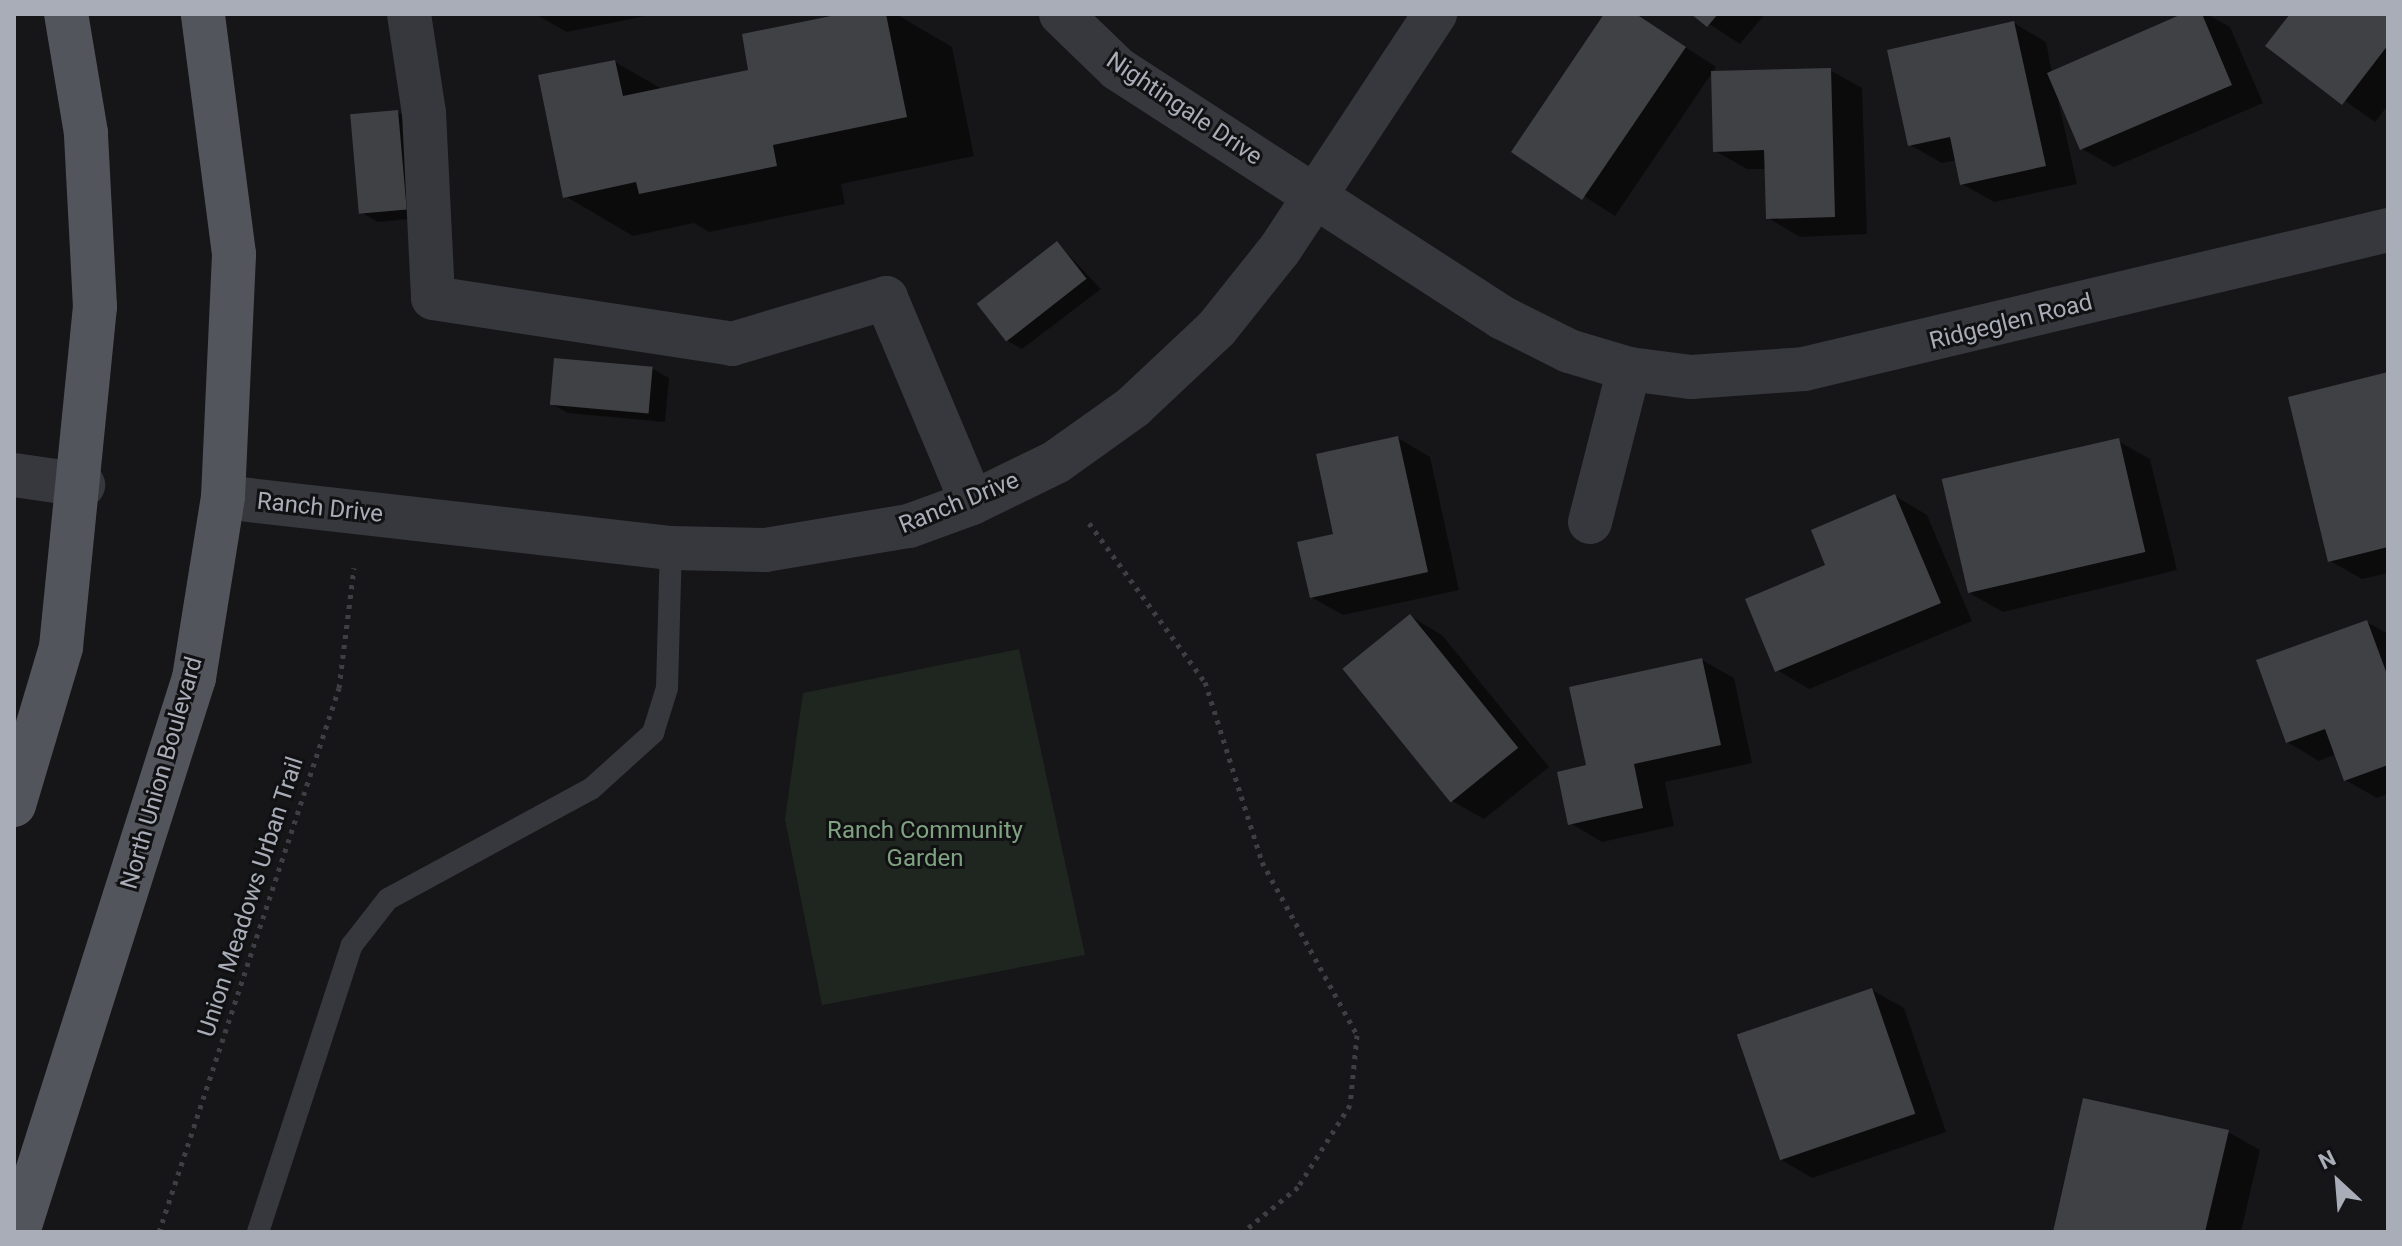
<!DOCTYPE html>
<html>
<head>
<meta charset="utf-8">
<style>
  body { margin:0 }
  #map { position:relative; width:2402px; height:1246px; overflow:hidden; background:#161618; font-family:Roboto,sans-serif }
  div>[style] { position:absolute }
  .green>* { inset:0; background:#1e261f }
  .shadow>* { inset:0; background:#0007 }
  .building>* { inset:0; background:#404145; transform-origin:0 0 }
  .path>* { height:5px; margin-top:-2.5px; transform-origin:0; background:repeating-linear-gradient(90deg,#3d3f44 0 4px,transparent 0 10px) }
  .lane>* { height:22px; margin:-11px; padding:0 11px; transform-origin:11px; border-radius:11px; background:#37383d }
  .street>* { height:44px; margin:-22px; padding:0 22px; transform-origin:22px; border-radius:22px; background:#37383d }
  .primary>* { height:44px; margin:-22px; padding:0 22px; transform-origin:22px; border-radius:22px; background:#53555c }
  span { translate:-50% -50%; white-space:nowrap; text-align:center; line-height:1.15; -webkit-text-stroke:6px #111113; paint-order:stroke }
  .street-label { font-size:24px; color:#a8adb8 }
  .park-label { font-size:24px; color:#7fa381 }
  .frame { position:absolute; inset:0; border:16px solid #a8adb8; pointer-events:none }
  .north { position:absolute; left:2298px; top:1142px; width:80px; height:80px; -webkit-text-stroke:6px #111113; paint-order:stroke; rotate:334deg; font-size:22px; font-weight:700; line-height:32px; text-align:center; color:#a8adb8 }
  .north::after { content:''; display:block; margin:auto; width:28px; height:36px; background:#a8adb8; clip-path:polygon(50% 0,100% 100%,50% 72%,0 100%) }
</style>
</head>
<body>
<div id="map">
  <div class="green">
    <div style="clip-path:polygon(1019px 649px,1085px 955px,822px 1005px,785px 819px,803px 693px)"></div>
  </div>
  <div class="shadow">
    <div style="clip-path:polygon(535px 14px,655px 14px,567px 32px)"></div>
    <div style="clip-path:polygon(851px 14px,896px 14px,952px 47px,974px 156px,841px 184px,845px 204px,709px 232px,694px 223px,633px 236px,565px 196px,615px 62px,664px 90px,751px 72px)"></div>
    <div style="clip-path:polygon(1607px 14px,1635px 14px,1716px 67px,1615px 216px,1514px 151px)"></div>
    <div style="clip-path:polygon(1694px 14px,1765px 14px,1740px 44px)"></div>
    <div style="clip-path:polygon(2186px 14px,2207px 14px,2230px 27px,2263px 103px,2114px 167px,2082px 149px,2058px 100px,2077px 184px,1994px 202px,1962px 184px,1957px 160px,1942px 163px,1910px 145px,2014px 23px,2046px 42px,2052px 73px)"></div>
    <div style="clip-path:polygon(2292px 14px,2388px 14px,2388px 105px,2375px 122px,2268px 46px)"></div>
    <div style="clip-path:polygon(1830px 70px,1862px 88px,1867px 234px,1800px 237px,1768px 218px,1767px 169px,1747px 169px,1715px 151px)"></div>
    <div style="clip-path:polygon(397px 112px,413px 121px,422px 218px,378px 222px,362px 213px)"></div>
    <div style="clip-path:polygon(1058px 244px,1101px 289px,1022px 349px,1006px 340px)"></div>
    <div style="clip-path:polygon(653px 369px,669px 378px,665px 422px,568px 413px,552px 404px)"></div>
    <div style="clip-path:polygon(2388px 374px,2388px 573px,2362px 579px,2330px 561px)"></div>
    <div style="clip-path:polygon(1398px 438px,1430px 457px,1459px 590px,1343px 615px,1311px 597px,1335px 535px)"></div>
    <div style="clip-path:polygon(2118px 441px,2150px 459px,2177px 570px,2003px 612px,1971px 594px)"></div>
    <div style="clip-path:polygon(1895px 496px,1927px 515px,1972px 621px,1809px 689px,1777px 670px,1828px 566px)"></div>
    <div style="clip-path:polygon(1410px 616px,1442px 635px,1549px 767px,1484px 819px,1452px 801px)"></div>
    <div style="clip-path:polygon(2367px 622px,2388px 634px,2388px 794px,2377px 798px,2345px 780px,2336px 754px,2319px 761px,2287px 742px)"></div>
    <div style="clip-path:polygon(1702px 660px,1734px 678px,1752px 763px,1665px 782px,1674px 826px,1602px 842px,1570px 823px)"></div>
    <div style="clip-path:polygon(1872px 990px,1904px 1008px,1946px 1132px,1812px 1178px,1780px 1159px)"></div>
    <div style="clip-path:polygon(2228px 1132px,2260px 1150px,2241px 1232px,2055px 1232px)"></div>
  </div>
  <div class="building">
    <div style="clip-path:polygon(841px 14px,886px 14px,907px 117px,773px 145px,777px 166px,639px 194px,636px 182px,563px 198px,538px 75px,615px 60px,623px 96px,748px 70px,742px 34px)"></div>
    <div style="clip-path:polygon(1604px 14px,1636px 14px,1686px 47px,1582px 200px,1511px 152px)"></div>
    <div style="clip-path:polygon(1691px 14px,1718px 14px,1707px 27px)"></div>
    <div style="clip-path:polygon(2182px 14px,2202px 14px,2232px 85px,2080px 150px,2047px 73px)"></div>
    <div style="clip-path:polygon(2290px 14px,2388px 14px,2388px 45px,2342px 105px,2265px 46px)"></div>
    <div style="clip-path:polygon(2014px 21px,2046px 166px,1960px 185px,1950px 137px,1908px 146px,1887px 50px)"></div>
    <div style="clip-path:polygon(1831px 68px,1835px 217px,1766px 219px,1764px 150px,1713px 152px,1711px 71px)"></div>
    <div style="left:398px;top:110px;width:100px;height:48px;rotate:85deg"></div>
    <div style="left:1057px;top:241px;width:48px;height:102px;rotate:52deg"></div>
    <div style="left:554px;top:358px;width:99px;height:47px;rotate:5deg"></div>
    <div style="clip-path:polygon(2388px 372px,2388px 547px,2328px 562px,2288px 397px)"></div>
    <div style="clip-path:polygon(1398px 436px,1428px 572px,1310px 598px,1297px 542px,1333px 534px,1316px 454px)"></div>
    <div style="left:2119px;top:438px;width:117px;height:182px;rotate:77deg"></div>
    <div style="clip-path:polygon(1895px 494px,1941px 603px,1775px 672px,1745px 599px,1825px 565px,1811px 530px)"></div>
    <div style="left:1410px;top:614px;width:172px;height:87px;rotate:51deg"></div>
    <div style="clip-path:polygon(2367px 620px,2388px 677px,2388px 765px,2344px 781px,2325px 729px,2286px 743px,2256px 660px)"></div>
    <div style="clip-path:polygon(1702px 658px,1721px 745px,1634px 764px,1643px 808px,1568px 825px,1557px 772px,1586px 765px,1569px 687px)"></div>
    <div style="left:1872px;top:988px;width:133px;height:143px;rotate:71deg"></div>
    <div style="clip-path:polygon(2083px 1098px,2229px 1130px,2205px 1232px,2053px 1232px)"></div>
  </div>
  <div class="path">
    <div style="left:1089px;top:523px;width:197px;rotate:53.9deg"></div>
    <div style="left:1205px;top:682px;width:189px;rotate:72.4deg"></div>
    <div style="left:1262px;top:862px;width:197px;rotate:61.2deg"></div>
    <div style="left:1357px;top:1035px;width:70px;rotate:95.7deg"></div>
    <div style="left:1350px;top:1105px;width:97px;rotate:122.4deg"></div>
    <div style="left:1298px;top:1187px;width:71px;rotate:140.7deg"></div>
    <div style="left:159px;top:1232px;width:573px;rotate:-71.69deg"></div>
    <div style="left:339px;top:688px;width:121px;rotate:-82.9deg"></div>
  </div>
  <div class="lane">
    <div style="left:258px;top:1232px;width:302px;rotate:-71.9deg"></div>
    <div style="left:352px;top:945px;width:58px;rotate:-52deg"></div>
    <div style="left:388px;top:899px;width:231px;rotate:-28.5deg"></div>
    <div style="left:591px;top:789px;width:84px;rotate:-42.1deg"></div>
    <div style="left:653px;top:733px;width:47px;rotate:-72.7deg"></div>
    <div style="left:667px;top:688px;width:140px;rotate:-88.4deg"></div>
  </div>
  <div class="street">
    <div style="left:409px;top:14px;width:100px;rotate:81.4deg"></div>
    <div style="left:424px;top:113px;width:185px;rotate:87.2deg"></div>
    <div style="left:433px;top:298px;width:303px;rotate:8.7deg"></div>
    <div style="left:732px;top:344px;width:161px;rotate:-16.6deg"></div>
    <div style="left:886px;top:298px;width:222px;rotate:67.2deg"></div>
    <div style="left:1061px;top:14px;width:79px;rotate:44deg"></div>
    <div style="left:1118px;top:69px;width:456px;rotate:32.9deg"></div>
    <div style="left:1501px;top:317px;width:76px;rotate:26.6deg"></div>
    <div style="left:1569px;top:351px;width:63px;rotate:16.7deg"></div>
    <div style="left:1629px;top:369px;width:63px;rotate:7.4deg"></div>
    <div style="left:1691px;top:377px;width:113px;rotate:-4deg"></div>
    <div style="left:1804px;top:369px;width:600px;rotate:-13.39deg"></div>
    <div style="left:14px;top:475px;width:70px;rotate:8.2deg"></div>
    <div style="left:223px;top:497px;width:451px;rotate:6.5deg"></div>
    <div style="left:671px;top:548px;width:94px;rotate:1.2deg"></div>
    <div style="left:765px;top:550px;width:146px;rotate:-9.5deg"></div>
    <div style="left:909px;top:526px;width:67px;rotate:-20.1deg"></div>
    <div style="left:972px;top:503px;width:93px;rotate:-26deg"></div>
    <div style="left:1056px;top:462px;width:95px;rotate:-35.5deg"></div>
    <div style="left:1133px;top:407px;width:115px;rotate:-43.2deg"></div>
    <div style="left:1217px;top:328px;width:101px;rotate:-51.4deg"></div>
    <div style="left:1280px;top:249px;width:282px;rotate:-56.6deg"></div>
    <div style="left:1590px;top:522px;width:158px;rotate:-75.7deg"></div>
  </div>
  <div class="primary">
    <div style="left:14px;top:805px;width:165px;rotate:-73.4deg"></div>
    <div style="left:61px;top:647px;width:342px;rotate:-84.3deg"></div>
    <div style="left:95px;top:307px;width:174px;rotate:-93deg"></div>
    <div style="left:86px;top:133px;width:121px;rotate:-99.5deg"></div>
    <div style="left:18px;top:1232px;width:581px;rotate:-72.38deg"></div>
    <div style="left:194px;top:678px;width:183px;rotate:-80.9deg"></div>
    <div style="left:223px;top:497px;width:243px;rotate:-87.4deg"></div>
    <div style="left:234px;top:254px;width:242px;rotate:-97.4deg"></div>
  </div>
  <div class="street-label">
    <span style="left:1184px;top:109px;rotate:34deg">Nightingale Drive</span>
    <span style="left:2011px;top:322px;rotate:-14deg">Ridgeglen Road</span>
    <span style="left:959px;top:503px;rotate:-22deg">Ranch Drive</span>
    <span style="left:320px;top:508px;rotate:6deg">Ranch Drive</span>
    <span style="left:162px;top:773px;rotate:-74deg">North Union Boulevard</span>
    <span style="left:251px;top:897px;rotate:-72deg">Union Meadows Urban Trail</span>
  </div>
  <div class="park-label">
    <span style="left:925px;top:845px">Ranch Community<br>Garden</span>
  </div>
  <div class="frame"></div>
  <div class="north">N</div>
</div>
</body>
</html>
